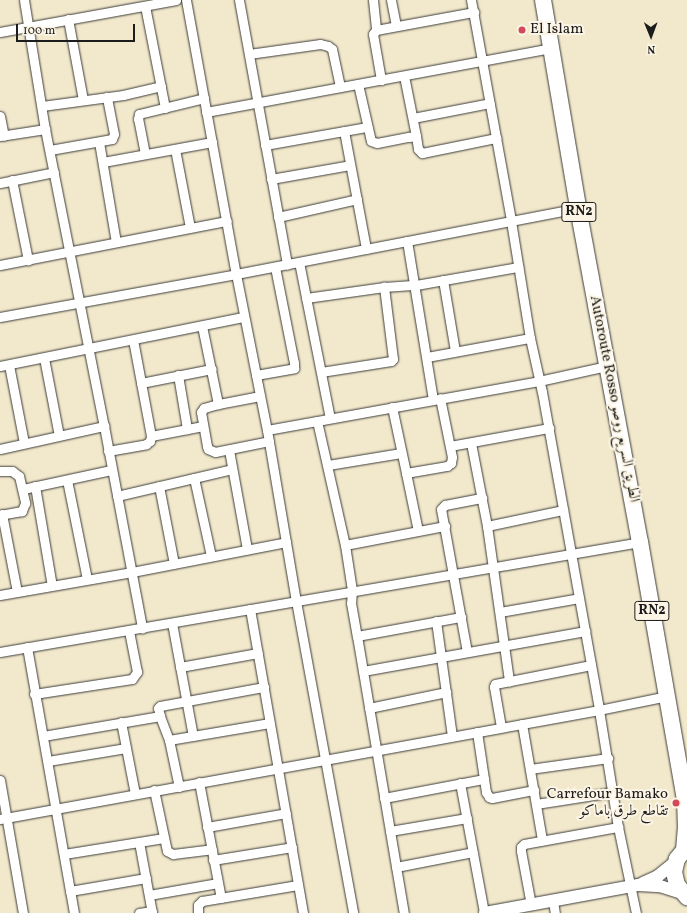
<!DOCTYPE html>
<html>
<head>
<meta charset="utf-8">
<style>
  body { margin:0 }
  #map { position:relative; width:687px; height:913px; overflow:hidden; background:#f2e9cd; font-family:Vollkorn,Amiri,serif }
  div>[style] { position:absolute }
  .roads { filter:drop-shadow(0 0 1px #3c3b37) drop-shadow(0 0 1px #3c3b37) }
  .street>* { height:9px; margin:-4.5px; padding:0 4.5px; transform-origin:4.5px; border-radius:4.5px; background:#fff }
  .secondary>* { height:12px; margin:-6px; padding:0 6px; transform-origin:6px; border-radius:6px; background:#fff }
  .highway>* { height:16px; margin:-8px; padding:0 8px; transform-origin:8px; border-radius:8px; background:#fff }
  .dots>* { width:11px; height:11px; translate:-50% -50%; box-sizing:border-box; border:2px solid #fcf5e5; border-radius:50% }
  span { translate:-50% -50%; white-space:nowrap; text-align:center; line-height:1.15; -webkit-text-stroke:4px #fcf5e5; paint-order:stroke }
  .shield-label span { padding:1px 3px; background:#fcf5e5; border:1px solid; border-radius:3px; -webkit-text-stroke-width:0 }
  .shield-label { font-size:14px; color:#1c1c1c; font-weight:700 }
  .poi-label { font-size:15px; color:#1c1c1c }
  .left { translate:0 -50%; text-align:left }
  .right { translate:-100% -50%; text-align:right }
  .street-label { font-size:15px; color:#1c1c1c }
  .north { position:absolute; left:631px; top:16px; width:40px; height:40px; -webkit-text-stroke:3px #fcf5e5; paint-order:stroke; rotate:179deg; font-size:11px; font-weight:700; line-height:16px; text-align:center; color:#1c1c1c }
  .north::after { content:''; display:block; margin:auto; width:14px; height:18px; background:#1c1c1c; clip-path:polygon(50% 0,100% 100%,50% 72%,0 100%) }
  .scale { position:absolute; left:16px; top:24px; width:119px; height:18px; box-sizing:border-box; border:2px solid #1c1c1c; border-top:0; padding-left:5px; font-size:12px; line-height:14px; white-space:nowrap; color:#1c1c1c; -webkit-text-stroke:3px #fcf5e5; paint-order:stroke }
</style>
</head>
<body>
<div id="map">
  <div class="roads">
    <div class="street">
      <div style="left:24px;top:0;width:131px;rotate:80.8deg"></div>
      <div style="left:45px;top:129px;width:303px;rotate:78.8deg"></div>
      <div style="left:104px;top:426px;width:206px;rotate:79.3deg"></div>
      <div style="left:186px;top:0;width:279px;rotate:79.7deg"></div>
      <div style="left:236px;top:274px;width:159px;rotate:78.8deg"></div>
      <div style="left:267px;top:430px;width:173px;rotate:80.4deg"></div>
      <div style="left:296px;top:601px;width:317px;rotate:79.6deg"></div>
      <div style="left:239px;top:0;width:269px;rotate:79.7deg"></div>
      <div style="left:373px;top:0;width:30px;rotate:84deg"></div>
      <div style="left:376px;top:30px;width:5px;rotate:127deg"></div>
      <div style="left:373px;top:34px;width:47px;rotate:80.1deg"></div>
      <div style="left:391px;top:0;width:25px;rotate:79deg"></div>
      <div style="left:471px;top:0;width:225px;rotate:79.7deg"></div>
      <div style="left:511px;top:221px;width:119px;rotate:80.8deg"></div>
      <div style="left:530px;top:338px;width:55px;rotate:77.5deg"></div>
      <div style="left:542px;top:392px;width:323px;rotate:79.8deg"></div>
      <div style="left:599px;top:710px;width:119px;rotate:80.8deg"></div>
      <div style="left:618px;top:827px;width:88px;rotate:78.2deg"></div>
      <div style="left:145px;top:6px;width:104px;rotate:78.9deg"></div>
      <div style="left:68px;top:19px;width:82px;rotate:79.5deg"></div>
      <div style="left:376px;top:30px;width:100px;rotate:-10.4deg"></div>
      <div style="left:0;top:32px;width:179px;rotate:-10.3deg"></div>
      <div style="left:249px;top:54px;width:72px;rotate:-8deg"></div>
      <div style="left:320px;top:44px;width:8px;rotate:14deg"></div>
      <div style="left:328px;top:46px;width:5px;rotate:37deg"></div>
      <div style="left:332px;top:49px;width:39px;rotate:78deg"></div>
      <div style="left:358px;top:84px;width:58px;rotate:77.2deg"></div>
      <div style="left:371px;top:141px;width:6px;rotate:18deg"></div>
      <div style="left:377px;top:143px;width:33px;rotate:-11deg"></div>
      <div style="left:409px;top:137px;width:7px;rotate:-8deg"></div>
      <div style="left:416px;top:136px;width:61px;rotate:-101.3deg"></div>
      <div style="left:42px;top:106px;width:82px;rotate:-7.7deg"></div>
      <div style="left:123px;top:95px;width:39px;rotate:-13deg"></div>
      <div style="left:206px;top:112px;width:352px;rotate:-10.5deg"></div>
      <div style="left:0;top:116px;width:20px;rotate:79deg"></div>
      <div style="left:413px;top:118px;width:78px;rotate:-11deg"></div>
      <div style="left:344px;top:131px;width:120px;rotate:79.4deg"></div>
      <div style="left:0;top:136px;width:46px;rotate:-8.8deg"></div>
      <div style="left:416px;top:136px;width:13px;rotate:81deg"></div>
      <div style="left:418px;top:149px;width:6px;rotate:45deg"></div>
      <div style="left:422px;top:153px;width:76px;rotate:-11.5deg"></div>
      <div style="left:99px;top:142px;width:101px;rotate:80.4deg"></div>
      <div style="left:265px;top:145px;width:104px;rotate:-10deg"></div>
      <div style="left:175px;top:149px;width:80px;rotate:79.2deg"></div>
      <div style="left:50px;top:150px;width:63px;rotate:-10.1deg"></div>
      <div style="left:112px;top:139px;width:5px;rotate:-68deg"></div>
      <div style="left:114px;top:134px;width:38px;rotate:-101deg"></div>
      <div style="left:145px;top:154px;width:36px;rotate:-101deg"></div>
      <div style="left:138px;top:119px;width:5px;rotate:-79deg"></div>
      <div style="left:139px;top:114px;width:67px;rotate:-13.8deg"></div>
      <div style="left:103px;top:162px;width:111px;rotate:-10.4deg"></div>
      <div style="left:271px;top:179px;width:80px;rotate:-10deg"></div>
      <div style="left:12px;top:180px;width:82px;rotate:78.7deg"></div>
      <div style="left:0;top:183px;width:55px;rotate:-11.5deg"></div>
      <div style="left:278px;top:217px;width:81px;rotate:-12.8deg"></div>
      <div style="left:407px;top:241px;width:160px;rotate:80.7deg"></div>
      <div style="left:299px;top:262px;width:159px;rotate:78.8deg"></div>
      <div style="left:0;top:265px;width:231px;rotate:-11deg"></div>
      <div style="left:443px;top:280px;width:72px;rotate:80.4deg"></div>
      <div style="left:306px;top:298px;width:79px;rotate:-8deg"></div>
      <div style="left:384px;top:287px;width:32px;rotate:-4deg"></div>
      <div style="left:416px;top:285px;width:104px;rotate:-10deg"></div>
      <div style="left:0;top:317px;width:240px;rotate:-10.3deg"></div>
      <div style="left:236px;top:274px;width:348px;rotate:-10.9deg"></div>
      <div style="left:202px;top:326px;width:80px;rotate:78.4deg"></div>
      <div style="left:427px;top:357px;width:105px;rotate:-10.5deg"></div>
      <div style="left:44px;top:358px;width:79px;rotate:79.1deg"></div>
      <div style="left:9px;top:365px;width:79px;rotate:79.1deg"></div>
      <div style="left:0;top:366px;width:249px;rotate:-11.4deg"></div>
      <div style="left:321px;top:372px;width:71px;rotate:-8.9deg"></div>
      <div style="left:391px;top:361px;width:3px;rotate:-45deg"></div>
      <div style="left:393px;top:359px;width:73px;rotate:-97.1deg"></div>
      <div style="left:178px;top:375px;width:55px;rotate:80.5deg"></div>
      <div style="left:256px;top:375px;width:39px;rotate:-10deg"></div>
      <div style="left:294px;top:368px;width:5px;rotate:-90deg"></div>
      <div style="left:294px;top:363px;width:98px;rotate:-101.2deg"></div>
      <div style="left:141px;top:383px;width:72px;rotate:-11.2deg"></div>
      <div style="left:260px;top:396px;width:43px;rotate:169.2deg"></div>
      <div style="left:218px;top:404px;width:15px;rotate:164deg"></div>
      <div style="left:204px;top:408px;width:5px;rotate:127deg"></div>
      <div style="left:201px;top:412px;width:35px;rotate:80deg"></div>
      <div style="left:207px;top:446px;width:3px;rotate:72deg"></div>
      <div style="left:208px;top:449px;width:8px;rotate:23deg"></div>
      <div style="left:215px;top:452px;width:55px;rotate:-11.5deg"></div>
      <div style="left:392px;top:407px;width:67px;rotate:78deg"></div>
      <div style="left:406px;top:473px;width:42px;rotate:-9.7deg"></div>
      <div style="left:447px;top:466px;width:5px;rotate:-37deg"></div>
      <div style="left:451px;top:463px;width:6px;rotate:-81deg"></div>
      <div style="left:452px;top:457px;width:60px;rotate:-101.5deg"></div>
      <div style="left:317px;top:421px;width:127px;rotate:77.3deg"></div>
      <div style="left:345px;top:545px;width:46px;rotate:81.2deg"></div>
      <div style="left:352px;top:590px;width:13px;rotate:94deg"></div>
      <div style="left:351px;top:603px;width:34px;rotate:80deg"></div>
      <div style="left:357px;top:636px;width:281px;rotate:80.4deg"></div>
      <div style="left:267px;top:430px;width:276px;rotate:-10.2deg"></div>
      <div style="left:539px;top:381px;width:70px;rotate:-12.4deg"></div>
      <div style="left:151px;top:436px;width:53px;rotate:-10.9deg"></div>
      <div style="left:471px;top:443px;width:85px;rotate:79.1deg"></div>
      <div style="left:487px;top:526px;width:157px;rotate:81.9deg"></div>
      <div style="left:450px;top:446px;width:101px;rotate:-10.3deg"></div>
      <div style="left:0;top:449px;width:107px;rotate:-12.5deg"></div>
      <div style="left:229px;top:450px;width:101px;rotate:79.7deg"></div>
      <div style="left:108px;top:451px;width:39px;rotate:-10deg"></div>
      <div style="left:146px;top:444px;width:5px;rotate:-37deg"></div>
      <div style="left:150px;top:441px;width:5px;rotate:-79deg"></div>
      <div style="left:151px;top:436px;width:98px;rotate:-100.6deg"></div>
      <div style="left:328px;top:465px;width:74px;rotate:-9.3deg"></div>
      <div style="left:0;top:471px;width:12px"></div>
      <div style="left:12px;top:471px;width:9px;rotate:36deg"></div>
      <div style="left:19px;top:476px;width:28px;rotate:77deg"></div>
      <div style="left:25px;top:503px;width:9px;rotate:111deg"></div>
      <div style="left:22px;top:511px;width:22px;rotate:170deg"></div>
      <div style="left:406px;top:473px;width:59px;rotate:78.3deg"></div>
      <div style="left:194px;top:478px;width:80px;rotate:77.7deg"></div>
      <div style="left:67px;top:480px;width:101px;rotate:78.6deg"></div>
      <div style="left:35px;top:486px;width:101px;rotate:80.4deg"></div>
      <div style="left:159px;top:486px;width:79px;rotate:79.1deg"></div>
      <div style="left:23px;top:489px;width:90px;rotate:-12.2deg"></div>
      <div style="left:117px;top:496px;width:118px;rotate:-13.2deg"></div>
      <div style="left:2px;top:514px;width:79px;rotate:79.1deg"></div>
      <div style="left:487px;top:526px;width:78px;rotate:-11.9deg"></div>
      <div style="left:345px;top:545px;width:102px;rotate:-10.8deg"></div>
      <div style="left:0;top:595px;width:134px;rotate:-9.9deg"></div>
      <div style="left:132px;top:572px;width:157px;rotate:-11deg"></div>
      <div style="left:250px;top:609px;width:309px;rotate:80.1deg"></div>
      <div style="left:500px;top:612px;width:80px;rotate:-10deg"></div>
      <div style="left:436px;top:621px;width:116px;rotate:82.1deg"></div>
      <div style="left:172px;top:623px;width:115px;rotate:79.5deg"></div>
      <div style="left:357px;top:636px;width:106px;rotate:-10.4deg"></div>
      <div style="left:27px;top:647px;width:248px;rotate:80deg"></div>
      <div style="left:0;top:652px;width:649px;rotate:-9.75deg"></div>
      <div style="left:467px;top:652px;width:145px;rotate:-100.3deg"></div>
      <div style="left:441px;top:509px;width:6px;rotate:-45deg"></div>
      <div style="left:445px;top:505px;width:38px;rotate:-11deg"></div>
      <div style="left:180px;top:667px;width:79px;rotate:-10.2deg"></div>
      <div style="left:363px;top:671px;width:226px;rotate:-10.2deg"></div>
      <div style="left:34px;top:694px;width:99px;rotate:-8.7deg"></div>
      <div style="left:132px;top:679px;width:9px;rotate:-54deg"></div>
      <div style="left:137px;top:672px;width:42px;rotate:-101deg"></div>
      <div style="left:369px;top:708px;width:79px;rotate:-11.7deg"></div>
      <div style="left:121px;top:722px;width:73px;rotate:79deg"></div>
      <div style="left:522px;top:724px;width:118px;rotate:80.2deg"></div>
      <div style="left:501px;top:727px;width:41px;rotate:-99.9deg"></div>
      <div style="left:494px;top:687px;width:3px;rotate:-72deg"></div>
      <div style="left:495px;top:684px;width:98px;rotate:-11.2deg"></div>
      <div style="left:477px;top:732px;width:61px;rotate:81.5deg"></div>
      <div style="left:486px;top:792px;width:6px;rotate:59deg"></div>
      <div style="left:489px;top:797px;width:3px;rotate:18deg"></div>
      <div style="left:492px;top:798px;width:43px;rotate:-10.8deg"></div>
      <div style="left:43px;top:736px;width:119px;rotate:-9.7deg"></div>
      <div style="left:169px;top:740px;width:102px;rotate:-9.6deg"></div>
      <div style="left:48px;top:761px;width:79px;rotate:-9.5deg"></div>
      <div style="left:530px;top:769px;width:79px;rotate:-8deg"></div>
      <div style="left:0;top:780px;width:135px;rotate:80.2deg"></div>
      <div style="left:199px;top:782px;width:118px;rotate:79.3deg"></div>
      <div style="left:460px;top:783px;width:132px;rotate:79.5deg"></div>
      <div style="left:179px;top:787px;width:48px;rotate:-102deg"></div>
      <div style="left:169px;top:740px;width:26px;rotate:-111deg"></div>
      <div style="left:160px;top:716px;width:8px;rotate:-104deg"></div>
      <div style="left:158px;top:708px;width:3px;rotate:-45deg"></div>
      <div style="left:160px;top:706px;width:106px;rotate:-10.4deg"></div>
      <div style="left:154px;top:790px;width:62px;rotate:78deg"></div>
      <div style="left:167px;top:851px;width:7px;rotate:27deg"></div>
      <div style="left:173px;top:854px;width:39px;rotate:-7deg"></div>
      <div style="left:384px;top:798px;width:102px;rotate:-10.8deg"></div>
      <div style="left:536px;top:804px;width:78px;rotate:-8.9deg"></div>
      <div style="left:0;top:819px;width:609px;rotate:-10.31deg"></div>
      <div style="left:599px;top:710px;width:69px;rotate:-11.6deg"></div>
      <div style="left:207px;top:827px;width:80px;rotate:-10deg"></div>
      <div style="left:390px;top:831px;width:78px;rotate:-9.6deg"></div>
      <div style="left:139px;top:842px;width:72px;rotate:79.6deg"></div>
      <div style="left:64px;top:854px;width:101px;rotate:-9.1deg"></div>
      <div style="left:213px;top:860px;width:80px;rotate:-9.3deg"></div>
      <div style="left:396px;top:867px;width:78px;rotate:-11deg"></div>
      <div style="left:149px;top:895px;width:70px;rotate:-9.9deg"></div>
      <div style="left:553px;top:901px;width:12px;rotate:81deg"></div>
      <div style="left:531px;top:905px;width:55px;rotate:-100.5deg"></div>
      <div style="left:521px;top:851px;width:4px;rotate:-90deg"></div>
      <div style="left:521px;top:847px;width:4px;rotate:-45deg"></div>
      <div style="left:524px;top:844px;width:96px;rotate:-10.3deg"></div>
      <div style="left:74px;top:913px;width:22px;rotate:-100deg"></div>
      <div style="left:70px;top:891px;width:77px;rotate:-9.7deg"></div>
      <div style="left:139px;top:913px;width:13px;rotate:-9deg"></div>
      <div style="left:198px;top:913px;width:8px;rotate:-90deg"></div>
      <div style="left:198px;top:905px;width:6px;rotate:-45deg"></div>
      <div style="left:202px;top:901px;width:97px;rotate:-9.5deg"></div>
    </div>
    <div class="secondary">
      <div style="left:643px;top:883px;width:17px;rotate:-25deg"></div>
      <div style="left:658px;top:876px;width:22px;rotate:-39deg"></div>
      <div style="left:485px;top:913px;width:156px;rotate:-10.4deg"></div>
      <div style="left:638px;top:885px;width:22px;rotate:3deg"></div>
      <div style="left:660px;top:886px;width:23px;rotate:18deg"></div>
    </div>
    <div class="highway">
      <div style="left:543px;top:0;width:211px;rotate:80.4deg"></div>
      <div style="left:578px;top:208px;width:340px;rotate:79.5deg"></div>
      <div style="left:640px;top:542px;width:261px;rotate:80.1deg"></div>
      <div style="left:685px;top:799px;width:28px;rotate:88deg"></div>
      <div style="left:686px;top:827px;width:22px;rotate:95deg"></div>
      <div style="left:687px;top:847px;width:16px;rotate:130deg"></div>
      <div style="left:677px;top:859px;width:13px;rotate:103deg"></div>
      <div style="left:674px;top:872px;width:13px;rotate:77deg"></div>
      <div style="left:677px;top:885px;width:16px;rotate:50deg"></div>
    </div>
  </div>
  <div class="dots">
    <div style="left:522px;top:30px;background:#d1495b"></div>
    <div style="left:676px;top:803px;background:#d1495b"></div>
  </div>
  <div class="shield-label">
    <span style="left:579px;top:212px">RN2</span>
    <span style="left:652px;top:611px">RN2</span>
  </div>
  <div class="poi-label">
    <span class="left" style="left:530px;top:30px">El Islam</span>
    <span class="right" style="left:668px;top:803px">Carrefour Bamako<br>تقاطع طرق باماكو</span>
  </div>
  <div class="street-label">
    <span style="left:614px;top:399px;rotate:79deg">Autoroute Rosso الطريق السريع روصو</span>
  </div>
  <div class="north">N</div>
  <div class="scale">100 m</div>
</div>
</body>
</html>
